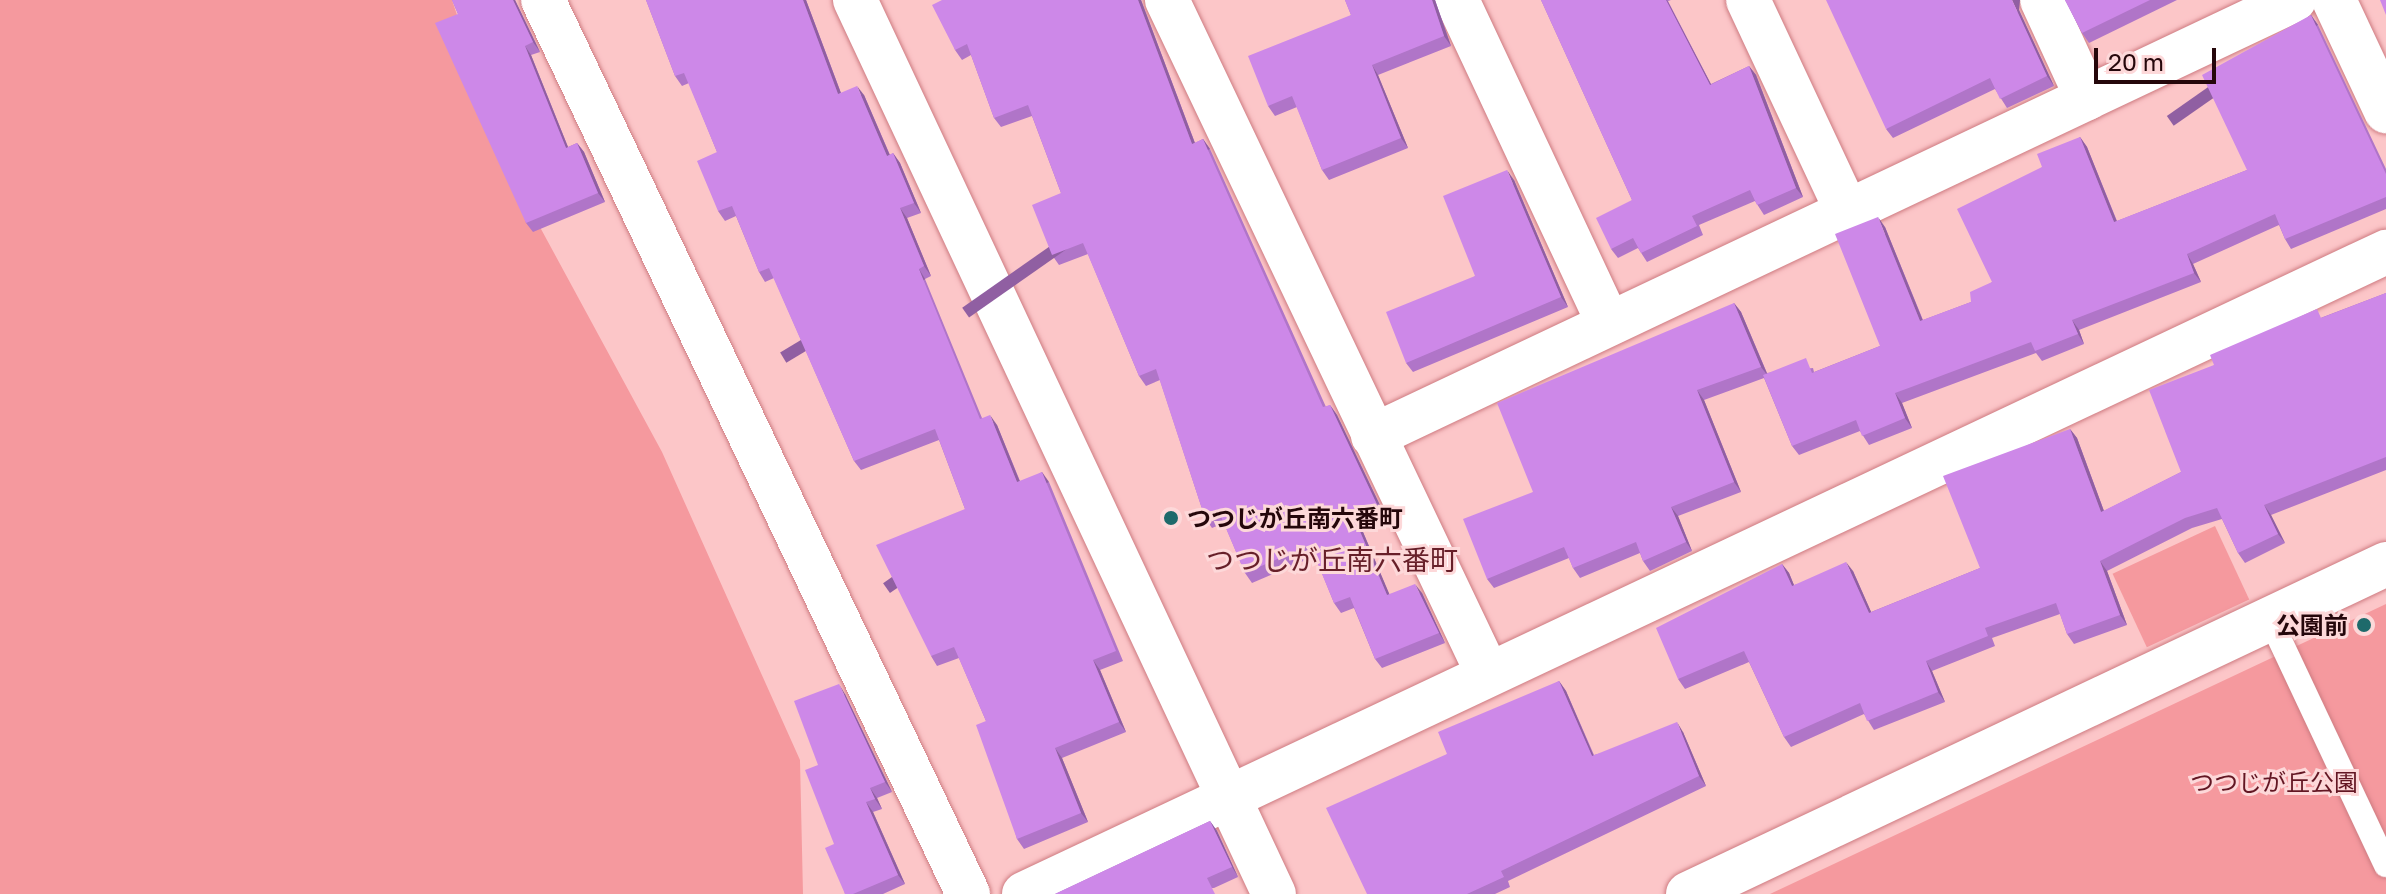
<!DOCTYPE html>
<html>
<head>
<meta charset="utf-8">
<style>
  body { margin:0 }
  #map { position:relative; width:2386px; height:894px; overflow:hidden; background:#fcc6c8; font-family:"Golos Text","Noto Sans JP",sans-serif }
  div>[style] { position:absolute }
  .green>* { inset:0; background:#f5999e; transform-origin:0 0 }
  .roads { filter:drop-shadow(0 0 2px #ce7b81) drop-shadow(0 0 2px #ce7b81) }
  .service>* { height:24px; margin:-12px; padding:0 12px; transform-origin:12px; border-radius:12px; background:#fff }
  .minor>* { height:44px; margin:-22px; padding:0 22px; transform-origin:22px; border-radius:22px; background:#fff }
  .tertiary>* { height:44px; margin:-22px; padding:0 22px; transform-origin:22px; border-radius:22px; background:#fff }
  .wall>* { inset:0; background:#b075c8 }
  .shaded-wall>* { inset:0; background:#905fa2; transform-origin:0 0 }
  .building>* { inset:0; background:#cd88e8 }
  .dots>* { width:22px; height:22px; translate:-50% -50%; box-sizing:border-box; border:4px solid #fdd8d9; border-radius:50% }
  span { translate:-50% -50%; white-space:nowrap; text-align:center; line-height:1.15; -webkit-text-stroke:6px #fdd8d9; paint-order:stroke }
  .poi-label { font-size:24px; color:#25070b; font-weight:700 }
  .left { translate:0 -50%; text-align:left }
  .right { translate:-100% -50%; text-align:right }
  .park-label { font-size:24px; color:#631623 }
  .quarter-label { font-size:28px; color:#671f29 }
  .scale { position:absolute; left:2094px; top:48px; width:122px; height:36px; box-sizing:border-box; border:4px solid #25070b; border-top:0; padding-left:10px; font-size:24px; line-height:28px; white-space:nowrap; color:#25070b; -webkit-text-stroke:6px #fdd8d9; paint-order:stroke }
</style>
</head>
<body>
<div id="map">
  <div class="green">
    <div style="clip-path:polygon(0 0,452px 0,509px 170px,662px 452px,800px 760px,803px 894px,0 894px)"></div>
    <div style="left:2215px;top:526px;width:81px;height:113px;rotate:65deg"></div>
    <div style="clip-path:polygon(2386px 604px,2386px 894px,1770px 894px)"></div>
  </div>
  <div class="roads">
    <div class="service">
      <div style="left:2270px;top:619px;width:272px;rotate:64.8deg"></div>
    </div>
    <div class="minor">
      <div style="left:543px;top:0;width:990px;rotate:64.57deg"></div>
      <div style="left:1167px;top:0;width:744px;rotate:64.54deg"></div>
      <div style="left:1457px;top:0;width:357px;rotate:64.9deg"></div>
      <div style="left:1748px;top:0;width:233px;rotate:64.9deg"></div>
      <div style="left:2042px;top:0;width:108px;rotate:65.3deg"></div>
      <div style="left:2334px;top:0;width:123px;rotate:64.9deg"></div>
      <div style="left:1373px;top:436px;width:1019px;rotate:-25.33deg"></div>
      <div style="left:1024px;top:894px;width:1506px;rotate:-25.24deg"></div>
    </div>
    <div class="tertiary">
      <div style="left:855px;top:0;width:987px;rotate:64.89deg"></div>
      <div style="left:1688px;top:894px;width:772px;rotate:-25.3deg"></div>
    </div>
  </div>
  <div class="wall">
    <div style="clip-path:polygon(452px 0,515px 0,540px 52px,531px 55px,568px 147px,577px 143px,584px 152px,605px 202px,533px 232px,526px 223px,458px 14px)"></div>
    <div style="clip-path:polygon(646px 0,806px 0,841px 93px,864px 95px,890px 155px,893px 153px,900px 163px,921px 213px,907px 218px,931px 276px,925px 279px,982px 418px,997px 425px,1020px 481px,1049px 482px,1123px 661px,1100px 670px,1126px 732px,1062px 758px,1088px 822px,1024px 849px,1017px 839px,986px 721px,959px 658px,937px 666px,931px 656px,965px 509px,939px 440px,861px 470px,854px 461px,774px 278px,765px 282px,759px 272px,736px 216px,725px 221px,718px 211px,717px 152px,689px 83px,682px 86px,675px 76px)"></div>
    <div style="clip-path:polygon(942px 0,1141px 0,1195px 143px,1203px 139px,1210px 149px,1326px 407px,1330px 405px,1337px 415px,1388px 522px,1363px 532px,1389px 594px,1422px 593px,1445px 643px,1382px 668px,1375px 659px,1354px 608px,1341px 613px,1334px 603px,1315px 556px,1252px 583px,1245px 573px,1224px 523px,1212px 528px,1205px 518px,1160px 380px,1146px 386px,1139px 376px,1088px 254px,1059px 265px,1052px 255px,1061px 193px,1032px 116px,1001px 127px,994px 118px,971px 55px,962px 60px,955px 50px)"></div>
    <div style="clip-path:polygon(1345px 0,1435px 0,1451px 46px,1378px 75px,1408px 148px,1329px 180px,1322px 170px,1297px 107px,1275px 116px,1268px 106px,1351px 15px)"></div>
    <div style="clip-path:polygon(1541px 0,1671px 0,1668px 1px,1711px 84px,1749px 66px,1756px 75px,1803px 197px,1764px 215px,1755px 201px,1699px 225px,1703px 235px,1647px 262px,1638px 248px,1618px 258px,1611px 249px,1632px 200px)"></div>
    <div style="clip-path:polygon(2065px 0,2177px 0,2089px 43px,2082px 33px)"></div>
    <div style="clip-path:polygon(2019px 10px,2054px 86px,2007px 108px,1995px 89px,1893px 138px,1886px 129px)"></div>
    <div style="clip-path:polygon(2311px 15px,2318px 25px,2386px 169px,2386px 209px,2291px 249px,2285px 239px,2279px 225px,2193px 264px,2201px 282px,2079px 330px,2084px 344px,2042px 361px,2036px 353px,1902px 403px,1912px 428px,1869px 445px,1860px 431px,1799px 455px,1792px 446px,1764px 378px,1704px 400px,1741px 492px,1678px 516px,1692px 551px,1650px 571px,1643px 561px,1640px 553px,1580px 578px,1573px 568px,1569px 558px,1494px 588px,1487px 579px,1533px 492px,1734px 303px,1741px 312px,1767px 373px,1813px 368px,1814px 372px,1880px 346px,1885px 227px,1923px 320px,1971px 302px,1992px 282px,2042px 167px,2080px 137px,2087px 147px,2117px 221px,2247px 170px)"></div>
    <div style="clip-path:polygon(1514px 180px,1568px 307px,1413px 372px,1406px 363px,1475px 276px)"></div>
    <div style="clip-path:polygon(2386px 293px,2386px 470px,2271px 515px,2285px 543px,2245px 563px,2238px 553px,2222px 519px,2192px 528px,2107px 571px,2127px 625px,2074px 644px,2067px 634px,2060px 614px,1992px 638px,1995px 646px,1932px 671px,1945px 702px,1874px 730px,1864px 714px,1791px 747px,1784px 737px,1749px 662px,1685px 689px,1678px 679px,1782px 564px,1789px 573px,1794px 585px,1853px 571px,1871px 612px,1980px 568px,2070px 429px,2077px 438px,2104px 511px,2181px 472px,2214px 365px,2323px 317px)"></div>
    <div style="clip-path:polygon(1559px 681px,1566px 691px,1594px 755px,1683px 732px,1706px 786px,1508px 881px,1510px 887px,1495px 894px,1367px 894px,1447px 754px)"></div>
    <div style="clip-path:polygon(845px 694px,892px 792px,877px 798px,882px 809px,873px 812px,905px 884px,883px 894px,845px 894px,818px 765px)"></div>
    <div style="clip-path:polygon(1210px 821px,1217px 831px,1238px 877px,1214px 888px,1055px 894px)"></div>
  </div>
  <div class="shaded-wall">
    <div style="clip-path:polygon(513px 0,515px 0,540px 52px,533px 42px)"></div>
    <div style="clip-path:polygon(803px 0,806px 0,845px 104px,838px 94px)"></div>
    <div style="clip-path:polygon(1138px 0,1141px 0,1199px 154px,1192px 144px)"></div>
    <div style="clip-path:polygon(1432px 0,1435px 0,1451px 46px,1444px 36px)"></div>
    <div style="clip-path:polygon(1666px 0,1667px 0,1716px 94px,1710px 85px)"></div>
    <div style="clip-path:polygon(2012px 0,2020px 0,2019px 10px,2054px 86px,2047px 76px)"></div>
    <div style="left:2311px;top:15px;width:12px;height:176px;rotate:55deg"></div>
    <div style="clip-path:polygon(525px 46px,531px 55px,572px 157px,566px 148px)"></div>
    <div style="clip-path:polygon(1372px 65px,1378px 75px,1408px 148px,1401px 138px)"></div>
    <div style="clip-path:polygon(1749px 66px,1756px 75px,1803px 197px,1796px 188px)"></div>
    <div style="clip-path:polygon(857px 86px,864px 95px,894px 165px,887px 156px)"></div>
    <div style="clip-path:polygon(2080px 137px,2087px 147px,2121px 232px,2114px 222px)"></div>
    <div style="left:1203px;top:139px;width:12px;height:294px;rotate:55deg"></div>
    <div style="clip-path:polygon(577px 143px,584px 152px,605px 202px,598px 193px)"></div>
    <div style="clip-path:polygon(893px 153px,900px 163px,921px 213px,914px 203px)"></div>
    <div style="clip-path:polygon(1507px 170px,1514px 180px,1568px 307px,1561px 297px)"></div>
    <div style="clip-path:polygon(900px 208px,907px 218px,931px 276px,924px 266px)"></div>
    <div style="clip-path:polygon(1878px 217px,1885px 227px,1927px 331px,1920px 321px)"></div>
    <div style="clip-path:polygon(2187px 254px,2193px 264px,2201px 282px,2194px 273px)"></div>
    <div style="left:919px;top:269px;width:12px;height:162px;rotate:59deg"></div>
    <div style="clip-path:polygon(1734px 303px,1741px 312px,1768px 376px,1761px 367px)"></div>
    <div style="clip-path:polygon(2072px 320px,2079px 330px,2084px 344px,2078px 334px)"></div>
    <div style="clip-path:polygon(1697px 390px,1704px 400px,1741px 492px,1734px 482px)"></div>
    <div style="clip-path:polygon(1895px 393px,1902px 403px,1912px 428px,1905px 418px)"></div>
    <div style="clip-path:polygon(1330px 405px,1337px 415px,1388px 522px,1381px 513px)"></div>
    <div style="clip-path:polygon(990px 415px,997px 425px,1024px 492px,1017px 482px)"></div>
    <div style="clip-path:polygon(2070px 429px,2077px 438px,2108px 522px,2101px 512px)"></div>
    <div style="left:1042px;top:472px;width:12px;height:194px;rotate:55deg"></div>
    <div style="clip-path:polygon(2264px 505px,2271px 515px,2285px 543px,2278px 534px)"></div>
    <div style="clip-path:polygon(1671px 507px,1678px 516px,1692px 551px,1686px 542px)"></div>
    <div style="clip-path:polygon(1356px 522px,1363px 532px,1394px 605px,1387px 595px)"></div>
    <div style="clip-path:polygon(2100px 561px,2107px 571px,2127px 625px,2120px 615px)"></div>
    <div style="clip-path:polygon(1846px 562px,1853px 571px,1876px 623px,1869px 613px)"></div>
    <div style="clip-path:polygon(1782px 564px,1789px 573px,1798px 595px,1792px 586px)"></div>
    <div style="clip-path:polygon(1415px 584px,1422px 593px,1445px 643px,1439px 633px)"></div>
    <div style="clip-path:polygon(1093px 660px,1100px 670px,1126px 732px,1119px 722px)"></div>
    <div style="clip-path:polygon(1926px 661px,1932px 671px,1945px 702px,1938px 692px)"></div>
    <div style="clip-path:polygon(1559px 681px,1566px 691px,1598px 766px,1592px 756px)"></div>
    <div style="clip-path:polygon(839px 684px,845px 694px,892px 792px,885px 782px)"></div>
    <div style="clip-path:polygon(1677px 722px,1683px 732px,1706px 786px,1699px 776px)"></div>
    <div style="clip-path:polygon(1055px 748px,1062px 758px,1088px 822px,1081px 813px)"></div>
    <div style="clip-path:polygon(870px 788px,877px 798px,882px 809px,875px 799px)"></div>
    <div style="clip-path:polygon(866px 802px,873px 812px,905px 884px,898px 875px)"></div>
    <div style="clip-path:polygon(1210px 821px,1217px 831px,1238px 877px,1232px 867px)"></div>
  </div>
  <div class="building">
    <div style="clip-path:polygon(452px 0,513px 0,533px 42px,525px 46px,566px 148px,577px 143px,598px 193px,526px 223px,435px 23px,458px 14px)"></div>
    <div style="clip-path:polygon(646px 0,803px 0,838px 94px,857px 86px,887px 156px,893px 153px,914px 203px,900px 208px,924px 266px,919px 269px,980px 419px,990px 415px,1017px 482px,1042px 472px,1116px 651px,1093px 660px,1119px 722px,1055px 748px,1081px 813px,1017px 839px,976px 725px,986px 721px,954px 647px,931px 656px,876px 545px,965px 509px,935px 429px,854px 461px,769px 268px,759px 272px,732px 206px,718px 211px,697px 161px,717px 152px,684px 73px,675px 76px)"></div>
    <div style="clip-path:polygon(942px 0,1138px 0,1192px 144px,1203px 139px,1323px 407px,1330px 405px,1381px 513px,1356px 522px,1387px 595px,1415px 584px,1439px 633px,1375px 659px,1350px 597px,1334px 603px,1310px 545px,1245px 573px,1219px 512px,1205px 518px,1156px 369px,1139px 376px,1083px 243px,1052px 255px,1032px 205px,1061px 193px,1028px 105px,994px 118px,967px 44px,955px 50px,932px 5px)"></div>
    <div style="clip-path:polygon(1345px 0,1432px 0,1444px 36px,1372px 65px,1401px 138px,1322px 170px,1292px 96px,1268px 106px,1248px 56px,1351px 15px)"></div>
    <div style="clip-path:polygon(1541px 0,1666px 0,1710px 85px,1749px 66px,1796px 188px,1757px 205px,1750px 190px,1692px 216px,1697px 226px,1641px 253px,1633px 238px,1611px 249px,1596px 218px,1632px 200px)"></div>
    <div style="clip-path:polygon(1826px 0,2012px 0,2047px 76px,2000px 99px,1990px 78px,1886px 129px)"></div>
    <div style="clip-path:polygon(2065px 0,2150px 0,2082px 33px)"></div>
    <div style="clip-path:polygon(2380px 0,2386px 0,2386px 15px)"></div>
    <div style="clip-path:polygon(2311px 15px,2386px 174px,2386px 197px,2285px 239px,2275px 214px,2187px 254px,2194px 273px,2072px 320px,2078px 334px,2035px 351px,2031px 342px,1895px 393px,1905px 418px,1862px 436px,1856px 420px,1792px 446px,1763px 375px,1806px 358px,1812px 373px,1880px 346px,1835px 234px,1878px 217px,1920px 321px,1971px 302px,1970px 292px,1992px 282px,1957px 209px,2042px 167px,2037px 154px,2080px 137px,2114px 222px,2247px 170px,2202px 75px)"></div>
    <div style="clip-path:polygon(1507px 170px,1561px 297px,1406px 363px,1386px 312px,1475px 276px,1443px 196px)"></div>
    <div style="clip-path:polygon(2386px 293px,2386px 457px,2264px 505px,2278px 534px,2238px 553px,2217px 508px,2185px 518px,2100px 561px,2120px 615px,2067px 634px,2056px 603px,1985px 628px,1988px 636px,1926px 661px,1938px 692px,1867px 721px,1860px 703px,1784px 737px,1744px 651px,1678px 679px,1656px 628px,1782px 564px,1792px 586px,1846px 562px,1869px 613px,1980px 568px,1943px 476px,2070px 429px,2101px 512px,2181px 472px,2149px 390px,2214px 365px,2210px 355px,2317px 309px,2321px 318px)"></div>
    <div style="clip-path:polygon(1734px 303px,1761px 367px,1697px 390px,1734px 482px,1671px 507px,1686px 542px,1643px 561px,1636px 542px,1573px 568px,1564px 547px,1487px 579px,1463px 519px,1533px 492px,1497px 403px)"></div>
    <div style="clip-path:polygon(1559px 681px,1592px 756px,1677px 722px,1699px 776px,1501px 871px,1504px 877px,1467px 894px,1367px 894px,1326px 808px,1447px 754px,1438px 732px)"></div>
    <div style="clip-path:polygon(839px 684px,885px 782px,870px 788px,875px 799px,866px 802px,898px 875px,853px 894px,845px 894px,825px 848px,834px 844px,805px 770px,818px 765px,794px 701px)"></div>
    <div style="clip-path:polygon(1210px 821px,1232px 867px,1207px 878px,1215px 894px,1055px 894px)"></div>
  </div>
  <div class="dots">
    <div style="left:1171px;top:518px;background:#1e6a6b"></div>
    <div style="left:2364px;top:625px;background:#1e6a6b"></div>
  </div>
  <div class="poi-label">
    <span class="left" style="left:1187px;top:518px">つつじが丘南六番町</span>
    <span class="right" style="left:2348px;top:625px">公園前</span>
  </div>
  <div class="park-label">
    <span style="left:2274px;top:782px">つつじが丘公園</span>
  </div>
  <div class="quarter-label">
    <span style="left:1332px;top:560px">つつじが丘南六番町</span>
  </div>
  <div class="scale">20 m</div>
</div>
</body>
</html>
